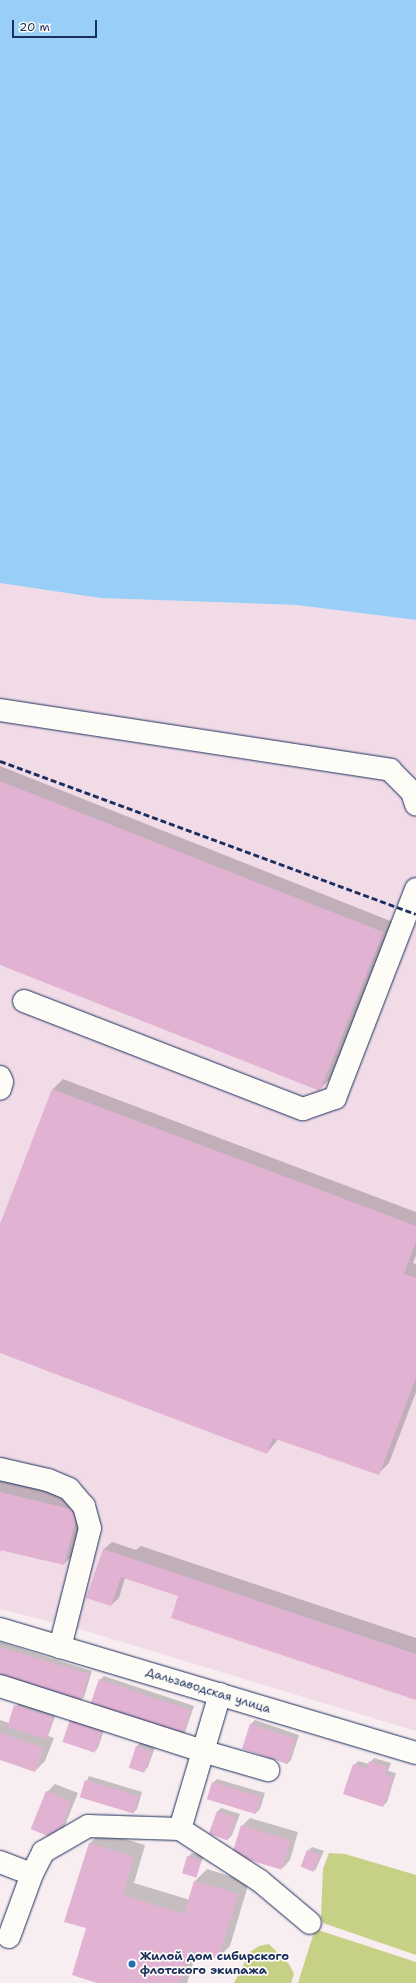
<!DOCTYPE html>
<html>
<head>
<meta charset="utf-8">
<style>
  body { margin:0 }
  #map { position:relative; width:416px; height:1983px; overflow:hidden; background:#f8edf0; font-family:"Shantell Sans",sans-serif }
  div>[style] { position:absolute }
  .built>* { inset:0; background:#f1dbe7 }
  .green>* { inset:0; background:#c7d185 }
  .water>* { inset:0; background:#99cef7 }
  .shadow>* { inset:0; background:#0003 }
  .building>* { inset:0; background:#e2b2d3; transform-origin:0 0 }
  .roads { filter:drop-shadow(0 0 1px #1b2f5e) drop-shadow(0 0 1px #1b2f5e) }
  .minor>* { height:22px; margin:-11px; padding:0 11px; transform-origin:11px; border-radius:11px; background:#fdfcf7 }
  .rail>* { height:3px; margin-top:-1.5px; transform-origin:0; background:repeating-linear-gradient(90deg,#1b2f5e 0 6px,transparent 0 9px) }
  .dots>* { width:11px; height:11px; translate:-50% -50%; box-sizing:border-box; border:2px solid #fdfcf7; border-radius:50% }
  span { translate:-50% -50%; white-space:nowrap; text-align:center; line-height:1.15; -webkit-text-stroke:3.5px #fdfcf7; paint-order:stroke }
  .street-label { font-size:12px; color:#1b2f5e }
  .poi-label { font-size:12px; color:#1b2f5e; font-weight:700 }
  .left { translate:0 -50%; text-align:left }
  .scale { position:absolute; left:12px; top:20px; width:85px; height:18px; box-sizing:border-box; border:2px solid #1b2f5e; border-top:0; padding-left:5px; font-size:12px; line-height:14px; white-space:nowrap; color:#1b2f5e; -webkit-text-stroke:3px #fdfcf7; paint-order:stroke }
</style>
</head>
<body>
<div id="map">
  <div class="built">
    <div style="clip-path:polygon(0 583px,100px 598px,296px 605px,416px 620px,416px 1731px,79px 1629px,0 1609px)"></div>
  </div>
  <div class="green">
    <div style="clip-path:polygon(329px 1853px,345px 1854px,416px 1875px,416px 1955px,323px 1923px,321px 1918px,323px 1869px)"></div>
    <div style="clip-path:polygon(315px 1929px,416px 1962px,416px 1983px,298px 1983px)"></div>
    <div style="clip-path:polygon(269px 1944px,289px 1964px,294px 1974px,291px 1983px,234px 1983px,250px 1952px,259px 1946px)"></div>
  </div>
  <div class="water">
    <div style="clip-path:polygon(0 0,416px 0,416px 620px,296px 605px,100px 598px,0 583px)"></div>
  </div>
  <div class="shadow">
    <div style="clip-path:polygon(0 766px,393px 922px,330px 1079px,320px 1089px,0 964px)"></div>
    <div style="clip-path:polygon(63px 1079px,416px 1212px,416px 1256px,413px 1263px,416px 1264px,416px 1392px,389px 1463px,378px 1474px,279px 1438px,267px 1453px,0 1352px,0 1227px,53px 1089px)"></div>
    <div style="clip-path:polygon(0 1477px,89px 1499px,76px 1552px,64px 1564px,1px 1549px,0 1554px)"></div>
    <div style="clip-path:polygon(112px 1542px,136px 1550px,141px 1546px,416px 1638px,416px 1699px,179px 1596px,125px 1578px,119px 1598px,111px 1605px,104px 1549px)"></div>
    <div style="clip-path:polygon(0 1642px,92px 1671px,84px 1697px,80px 1701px,0 1676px)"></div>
    <div style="clip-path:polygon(104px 1676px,194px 1706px,185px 1732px,181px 1736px,100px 1680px)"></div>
    <div style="clip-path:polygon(19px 1701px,56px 1714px,48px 1736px,54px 1738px,45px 1761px,35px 1771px,0 1759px,0 1720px,9px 1723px)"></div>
    <div style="clip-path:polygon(75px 1717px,105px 1727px,98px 1748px,94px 1752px,64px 1742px)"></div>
    <div style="clip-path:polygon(255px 1720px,299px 1735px,291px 1760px,287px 1764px,243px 1748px,251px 1724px)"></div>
    <div style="clip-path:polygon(141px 1742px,155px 1747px,148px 1767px,144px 1771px,137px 1746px)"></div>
    <div style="clip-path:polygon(374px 1758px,391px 1763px,388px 1771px,396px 1773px,387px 1802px,383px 1806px,354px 1765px,358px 1761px,369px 1764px)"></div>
    <div style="clip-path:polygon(89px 1776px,142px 1792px,137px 1809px,133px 1813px,80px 1797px)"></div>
    <div style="clip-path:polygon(217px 1779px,265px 1793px,260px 1809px,256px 1813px,213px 1783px)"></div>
    <div style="clip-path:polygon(55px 1784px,78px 1793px,63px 1830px,56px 1838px,47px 1792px)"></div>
    <div style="clip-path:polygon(221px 1808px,240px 1814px,232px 1835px,229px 1839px,217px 1812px)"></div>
    <div style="clip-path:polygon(250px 1818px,298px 1832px,290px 1860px,283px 1868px,242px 1826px)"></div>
    <div style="clip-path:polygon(101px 1832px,145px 1845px,134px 1883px,190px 1900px,195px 1881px,207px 1869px,249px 1882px,230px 1946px,218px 1958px,197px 1951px,187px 1983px,98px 1983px,88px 1928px,89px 1844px)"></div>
    <div style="clip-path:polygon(312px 1847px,324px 1851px,315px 1871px,308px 1851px)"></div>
    <div style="clip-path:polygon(192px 1853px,204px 1856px,195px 1876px,188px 1857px)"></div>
  </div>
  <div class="building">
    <div style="clip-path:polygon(0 781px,383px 932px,320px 1091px,0 965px)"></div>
    <div style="clip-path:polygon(52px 1089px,416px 1226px,416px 1242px,404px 1274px,416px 1278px,416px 1378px,379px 1475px,273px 1438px,267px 1454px,0 1353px,0 1224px)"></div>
    <div style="clip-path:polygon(0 1492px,78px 1511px,64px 1565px,0 1550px)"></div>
    <div style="clip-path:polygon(103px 1549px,416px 1654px,416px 1700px,171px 1618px,178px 1596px,121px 1577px,111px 1606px,86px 1598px)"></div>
    <div style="left:0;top:1647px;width:93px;height:30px;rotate:17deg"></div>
    <div style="left:99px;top:1679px;width:97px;height:28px;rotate:19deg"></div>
    <div style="left:14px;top:1705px;width:41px;height:23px;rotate:17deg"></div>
    <div style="left:70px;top:1720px;width:34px;height:23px;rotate:19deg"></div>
    <div style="left:250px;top:1724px;width:48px;height:26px;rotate:18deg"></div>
    <div style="clip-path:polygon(0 1733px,44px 1748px,35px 1772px,0 1760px)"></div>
    <div style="left:136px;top:1746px;width:16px;height:23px;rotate:18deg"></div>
    <div style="clip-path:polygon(369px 1761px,388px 1767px,385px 1775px,393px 1777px,383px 1807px,343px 1794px,353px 1764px,367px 1769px)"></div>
    <div style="left:85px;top:1780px;width:56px;height:18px;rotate:17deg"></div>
    <div style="left:212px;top:1782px;width:51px;height:18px;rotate:17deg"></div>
    <div style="left:46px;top:1791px;width:27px;height:41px;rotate:22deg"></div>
    <div style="left:217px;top:1811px;width:20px;height:24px;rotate:20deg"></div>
    <div style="left:241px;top:1825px;width:52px;height:31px;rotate:17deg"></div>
    <div style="clip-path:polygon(89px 1843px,134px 1857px,123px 1895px,184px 1914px,194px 1881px,238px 1894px,218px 1959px,190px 1950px,180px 1983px,97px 1983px,72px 1975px,86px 1928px,64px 1922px)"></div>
    <div style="left:307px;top:1850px;width:14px;height:18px;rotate:21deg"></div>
    <div style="left:187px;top:1856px;width:15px;height:18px;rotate:16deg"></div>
  </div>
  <div class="roads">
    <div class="minor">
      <div style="left:0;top:710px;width:395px;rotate:8.7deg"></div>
      <div style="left:390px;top:770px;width:31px;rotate:45deg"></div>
      <div style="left:412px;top:792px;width:13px;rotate:72deg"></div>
      <div style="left:24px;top:1001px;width:299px;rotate:21.2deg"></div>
      <div style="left:303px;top:1109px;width:34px;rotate:-19deg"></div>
      <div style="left:335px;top:1098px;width:224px;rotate:-68.8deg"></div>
      <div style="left:0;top:1077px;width:5px;rotate:68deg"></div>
      <div style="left:2px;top:1082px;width:7px;rotate:106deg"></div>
      <div style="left:0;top:1469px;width:49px;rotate:12.9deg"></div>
      <div style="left:48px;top:1480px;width:23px;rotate:23deg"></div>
      <div style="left:69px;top:1489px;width:23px;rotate:49deg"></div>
      <div style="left:84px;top:1506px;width:23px;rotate:75deg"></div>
      <div style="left:90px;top:1528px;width:123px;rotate:104.1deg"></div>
      <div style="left:0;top:1629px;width:434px;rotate:16.6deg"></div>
      <div style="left:0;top:1686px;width:212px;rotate:17.8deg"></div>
      <div style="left:202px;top:1751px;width:69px;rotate:16.1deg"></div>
      <div style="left:220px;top:1694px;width:141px;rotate:106.5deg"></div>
      <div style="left:180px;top:1829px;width:95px;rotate:33deg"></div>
      <div style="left:260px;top:1881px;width:65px;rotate:40deg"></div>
      <div style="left:0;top:1862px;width:34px;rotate:21deg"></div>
      <div style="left:32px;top:1874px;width:25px;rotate:-63deg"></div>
      <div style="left:43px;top:1852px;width:52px;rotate:-30deg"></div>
      <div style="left:88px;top:1826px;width:92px;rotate:1.9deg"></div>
      <div style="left:9px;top:1937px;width:67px;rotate:-69.9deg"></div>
    </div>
  </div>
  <div class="rail">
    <div style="left:0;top:761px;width:443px;rotate:20.2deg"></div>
  </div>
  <div class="dots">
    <div style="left:132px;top:1964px;background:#1f6fb2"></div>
  </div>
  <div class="street-label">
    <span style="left:208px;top:1691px;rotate:17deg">Дальзаводская улица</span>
  </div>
  <div class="poi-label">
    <span class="left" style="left:140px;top:1964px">Жилой дом сибирского<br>флотского экипажа</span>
  </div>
  <div class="scale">20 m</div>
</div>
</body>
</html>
